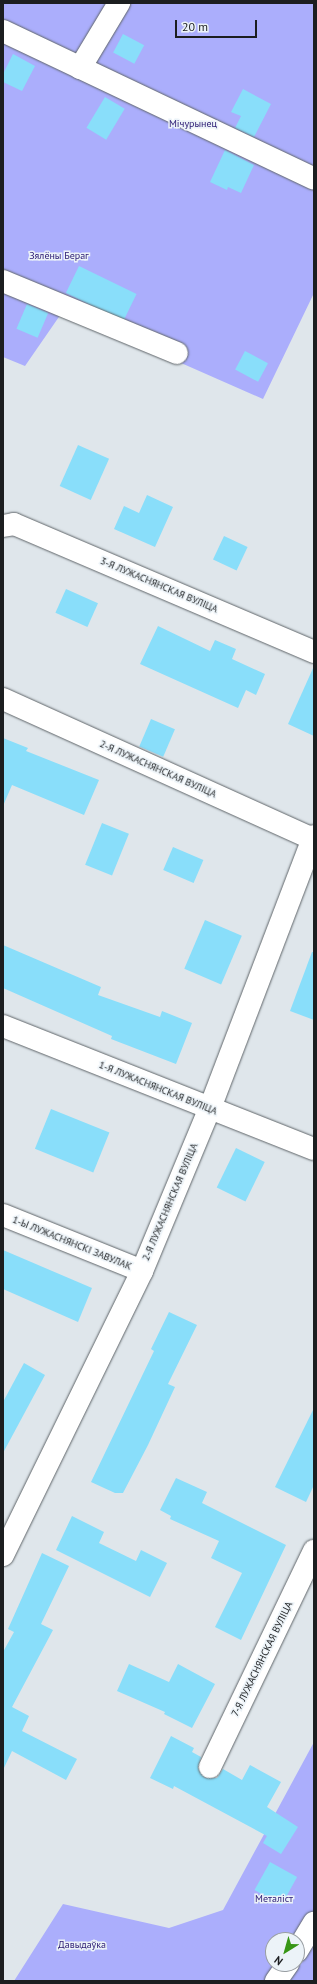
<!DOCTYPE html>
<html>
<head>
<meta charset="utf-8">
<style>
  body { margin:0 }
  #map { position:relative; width:317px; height:1984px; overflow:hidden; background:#dfe6eb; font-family:"PT Sans",sans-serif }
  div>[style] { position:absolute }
  .green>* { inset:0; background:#abaefc }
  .building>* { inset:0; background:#89defa; transform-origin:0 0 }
  .roads { filter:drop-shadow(0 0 1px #5f6569) drop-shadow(0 0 1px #5f6569) }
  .minor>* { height:22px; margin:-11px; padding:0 11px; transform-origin:11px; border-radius:11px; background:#fff }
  span { translate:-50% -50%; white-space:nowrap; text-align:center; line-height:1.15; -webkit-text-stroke:3px #ecf3f8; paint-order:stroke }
  .park-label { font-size:10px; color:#291872 }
  .street-label { font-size:10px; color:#1c1e20 }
  .frame { position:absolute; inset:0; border:4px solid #1c1e20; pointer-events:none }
  .north { position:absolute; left:265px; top:1932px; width:40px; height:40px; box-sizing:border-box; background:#ecf3f8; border:1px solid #999ea2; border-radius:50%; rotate:217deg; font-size:11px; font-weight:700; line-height:16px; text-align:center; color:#1c1e20 }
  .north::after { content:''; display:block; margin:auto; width:14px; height:18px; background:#379616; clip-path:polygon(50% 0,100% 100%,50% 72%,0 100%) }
  .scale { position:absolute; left:175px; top:20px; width:82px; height:18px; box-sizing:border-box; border:2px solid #1c1e20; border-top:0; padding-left:5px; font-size:12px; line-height:14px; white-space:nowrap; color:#1c1e20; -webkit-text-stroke:3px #ecf3f8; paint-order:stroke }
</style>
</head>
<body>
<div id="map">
  <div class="green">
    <div style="clip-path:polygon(3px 3px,314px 3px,314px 293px,263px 399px,63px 311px,25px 366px,3px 357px)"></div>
    <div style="clip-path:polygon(evenodd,314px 1742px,314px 1981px,14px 1981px,63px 1904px,169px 1928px,223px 1910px,314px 1742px,273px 1940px,297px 1940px,297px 1964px,273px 1964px,273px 1940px)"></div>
  </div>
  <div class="building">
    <div style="left:123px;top:34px;width:24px;height:21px;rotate:28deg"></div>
    <div style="clip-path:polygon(13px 54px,35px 66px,22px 91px,3px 82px,3px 74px)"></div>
    <div style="clip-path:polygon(243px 89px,271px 104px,254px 137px,235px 128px,241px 116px,231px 112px)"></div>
    <div style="left:105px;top:97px;width:23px;height:36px;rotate:31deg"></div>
    <div style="clip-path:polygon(225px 150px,254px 165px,241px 193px,228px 187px,227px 190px,210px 182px)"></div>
    <div style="left:79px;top:266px;width:64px;height:30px;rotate:26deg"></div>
    <div style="left:27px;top:304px;width:23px;height:27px;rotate:23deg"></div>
    <div style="left:245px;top:351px;width:26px;height:21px;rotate:28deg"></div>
    <div style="left:78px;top:445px;width:34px;height:45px;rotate:24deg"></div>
    <div style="clip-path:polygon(147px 495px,173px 507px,155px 547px,114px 529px,124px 506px,139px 513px)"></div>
    <div style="left:224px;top:536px;width:26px;height:26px;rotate:25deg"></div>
    <div style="left:66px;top:589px;width:35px;height:26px;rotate:24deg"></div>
    <div style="clip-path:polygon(158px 626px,210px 651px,215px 640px,236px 649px,232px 659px,265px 674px,256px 695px,246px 690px,238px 708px,140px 664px)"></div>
    <div style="clip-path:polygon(314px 666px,314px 736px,288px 724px)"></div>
    <div style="left:151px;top:719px;width:26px;height:30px;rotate:23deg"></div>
    <div style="clip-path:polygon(3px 738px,28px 748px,26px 751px,99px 780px,84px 815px,12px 785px,3px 806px)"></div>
    <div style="left:102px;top:823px;width:29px;height:45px;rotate:22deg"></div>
    <div style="left:173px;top:847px;width:33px;height:25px;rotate:23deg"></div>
    <div style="left:205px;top:920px;width:40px;height:53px;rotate:23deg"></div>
    <div style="clip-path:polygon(3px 945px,101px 987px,98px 995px,160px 1017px,162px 1011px,192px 1023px,176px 1064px,111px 1039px,112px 1036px,3px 988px)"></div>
    <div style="clip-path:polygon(312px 952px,314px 952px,314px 1020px,290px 1011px)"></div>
    <div style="left:51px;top:1109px;width:63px;height:43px;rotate:22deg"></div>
    <div style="left:236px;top:1148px;width:32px;height:44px;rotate:26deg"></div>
    <div style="clip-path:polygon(3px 1250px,92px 1288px,78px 1322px,3px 1289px)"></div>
    <div style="clip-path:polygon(169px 1312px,197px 1325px,168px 1384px,175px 1387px,148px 1445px,123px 1493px,115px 1493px,91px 1482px,154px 1351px,151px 1349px)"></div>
    <div style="clip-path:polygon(24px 1363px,45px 1375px,3px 1453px,3px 1402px)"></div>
    <div style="clip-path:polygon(314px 1408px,314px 1485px,306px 1502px,275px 1487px)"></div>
    <div style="clip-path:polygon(176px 1478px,207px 1492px,202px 1503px,286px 1545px,241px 1640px,215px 1627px,242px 1573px,211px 1558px,219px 1541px,170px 1519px,171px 1516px,160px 1510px)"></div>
    <div style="clip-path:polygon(72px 1516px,104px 1532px,99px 1543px,136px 1561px,141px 1550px,167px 1563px,150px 1597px,56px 1550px)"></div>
    <div style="clip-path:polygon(42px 1553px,69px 1566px,41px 1624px,53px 1630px,12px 1707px,29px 1716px,22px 1731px,77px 1759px,66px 1780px,12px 1751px,3px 1770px,3px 1652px,14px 1632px,8px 1629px)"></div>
    <div style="clip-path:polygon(129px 1664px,169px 1682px,178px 1664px,215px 1684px,192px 1728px,164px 1714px,165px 1712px,117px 1691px)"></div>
    <div style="clip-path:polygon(171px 1736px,194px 1748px,192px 1752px,201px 1757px,198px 1768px,205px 1778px,217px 1778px,223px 1769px,242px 1780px,250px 1765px,281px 1782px,267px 1807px,298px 1827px,281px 1854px,263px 1843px,267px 1836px,174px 1786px,173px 1789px,150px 1778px)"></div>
    <div style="left:270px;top:1862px;width:31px;height:32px;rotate:29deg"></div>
  </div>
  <div class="roads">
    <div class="minor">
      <div style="left:3px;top:31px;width:344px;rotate:25.4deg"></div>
      <div style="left:80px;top:68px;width:76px;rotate:-59deg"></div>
      <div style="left:3px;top:281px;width:188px;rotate:22.5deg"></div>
      <div style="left:3px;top:526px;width:11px;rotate:-10deg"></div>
      <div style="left:14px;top:524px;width:326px;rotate:23.1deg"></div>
      <div style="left:3px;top:699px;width:340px;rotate:24.3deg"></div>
      <div style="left:3px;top:1026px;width:334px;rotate:21.6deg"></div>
      <div style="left:3px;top:1215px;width:150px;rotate:21.9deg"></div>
      <div style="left:3px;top:1555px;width:316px;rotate:-63.9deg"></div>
      <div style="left:142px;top:1271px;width:177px;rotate:-67.4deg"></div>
      <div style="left:210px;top:1108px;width:291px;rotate:-69.1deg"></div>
      <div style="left:210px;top:1767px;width:240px;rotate:-64.3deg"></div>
      <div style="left:297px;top:1951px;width:33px;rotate:-59deg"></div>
      <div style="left:276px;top:1981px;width:21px;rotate:-55deg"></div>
    </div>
  </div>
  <div class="park-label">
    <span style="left:193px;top:124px">Мічурынец</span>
    <span style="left:59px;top:256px">Зялёны Бераг</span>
    <span style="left:274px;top:1899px">Металіст</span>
    <span style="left:82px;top:1945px">Давыдаўка</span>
  </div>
  <div class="street-label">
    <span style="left:159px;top:585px;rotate:23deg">3-Я ЛУЖАСНЯНСКАЯ ВУЛІЦА</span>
    <span style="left:158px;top:769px;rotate:24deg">2-Я ЛУЖАСНЯНСКАЯ ВУЛІЦА</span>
    <span style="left:158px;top:1088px;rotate:22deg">1-Я ЛУЖАСНЯНСКАЯ ВУЛІЦА</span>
    <span style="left:170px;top:1202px;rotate:-67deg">2-Я ЛУЖАСНЯНСКАЯ ВУЛІЦА</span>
    <span style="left:72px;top:1243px;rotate:22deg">1-Ы ЛУЖАСНЯНСКІ ЗАВУЛАК</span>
    <span style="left:262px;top:1659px;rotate:-64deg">7-Я ЛУЖАСНЯНСКАЯ ВУЛІЦА</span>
  </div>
  <div class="frame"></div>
  <div class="north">N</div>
  <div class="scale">20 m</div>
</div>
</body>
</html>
